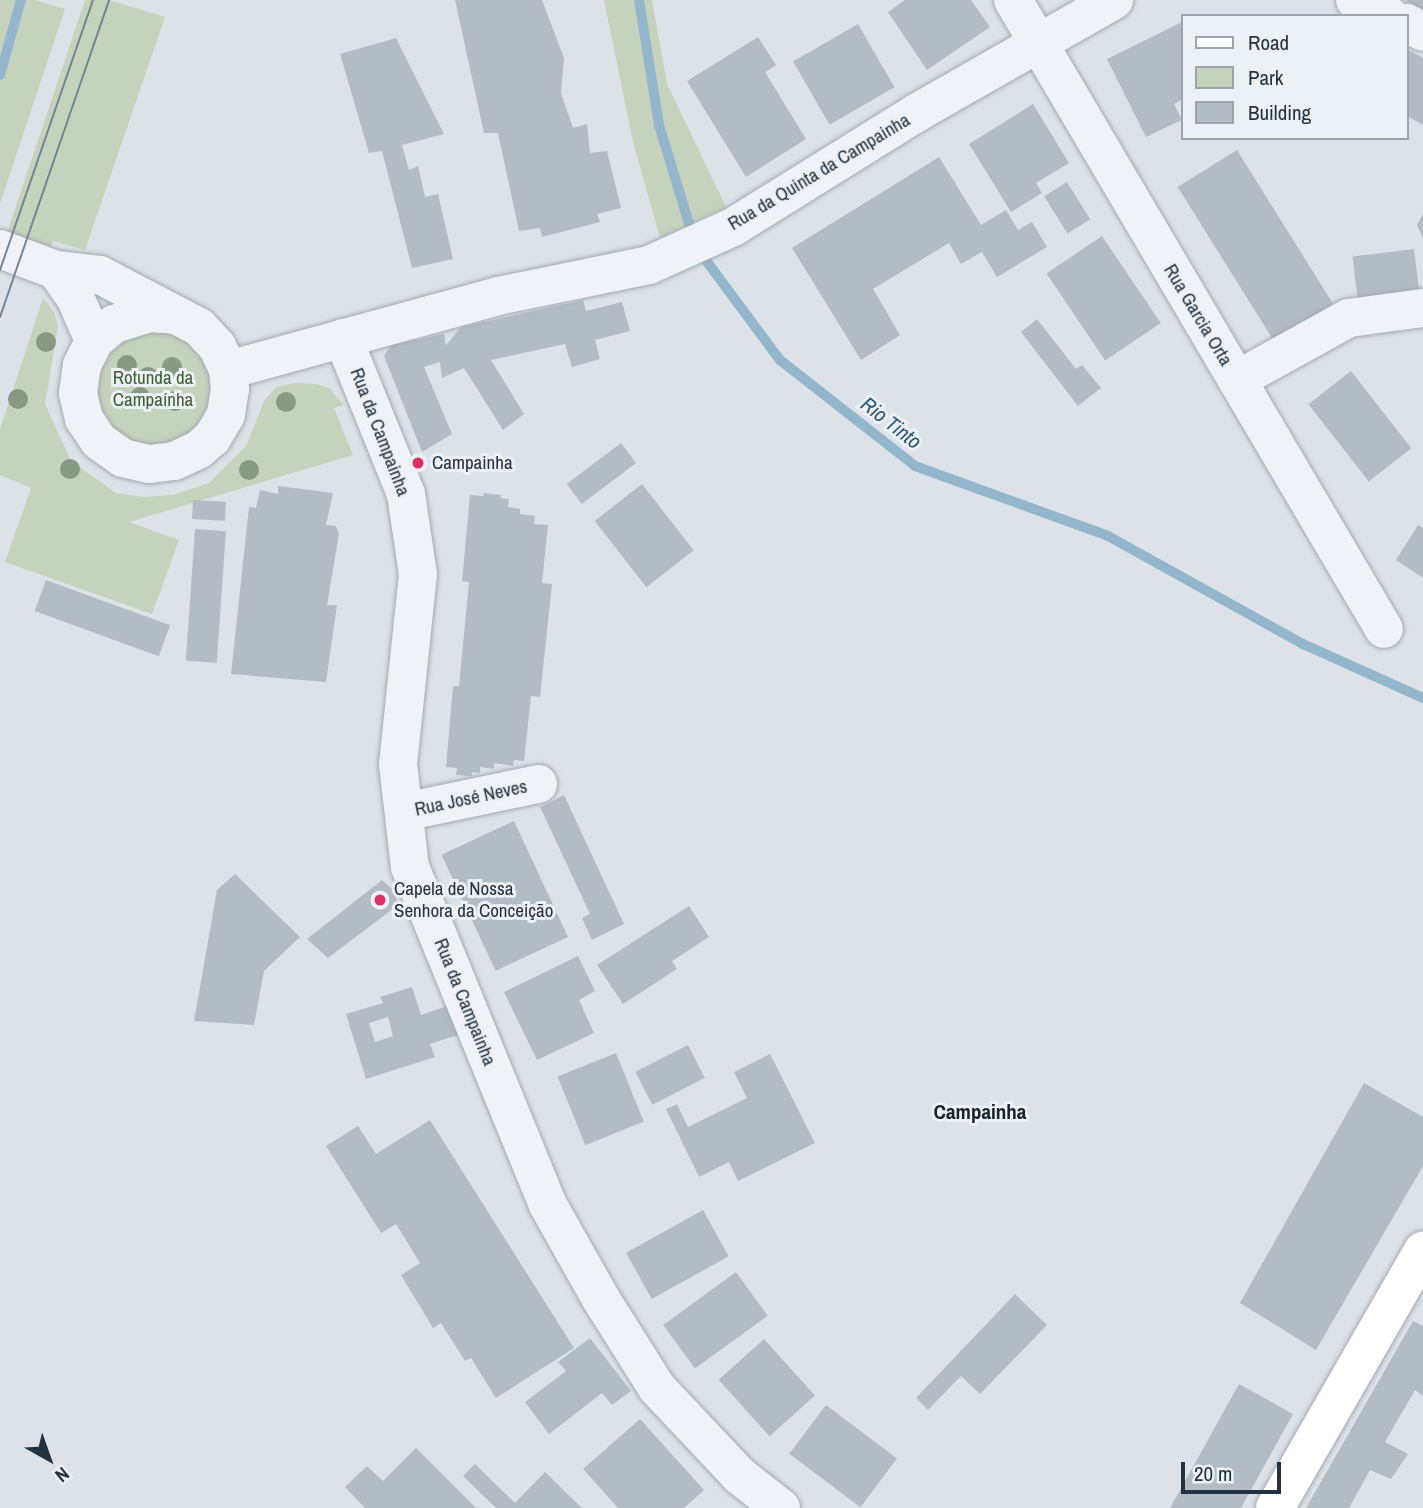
<!DOCTYPE html>
<html>
<head>
<meta charset="utf-8">
<style>
  body { margin:0 }
  #map { position:relative; width:1423px; height:1508px; overflow:hidden; background:#dce2e8; font-family:"Archivo Narrow",sans-serif }
  div>[style] { position:absolute }
  .green>* { inset:0; background:#c5d3bc }
  .round { border-radius:50% }
  .stream>* { height:10px; margin:-5px; padding:0 5px; transform-origin:5px; border-radius:5px; background:#93b6cc }
  .building>* { inset:0; background:#b3bcc5; transform-origin:0 0 }
  .roads { filter:drop-shadow(0 0 2px #a1aab2) drop-shadow(0 0 2px #a1aab2) }
  .street>* { height:38px; margin:-19px; padding:0 19px; transform-origin:19px; border-radius:19px; background:#eff2f6 }
  .secondary>* { height:38px; margin:-19px; padding:0 19px; transform-origin:19px; border-radius:19px; background:#fff }
  .tram>* { height:2px; margin:-1px; padding:0 1px; transform-origin:1px; border-radius:1px; background:#748493 }
  .trees>* { width:20px; height:20px; margin:-10px; border-radius:50%; background:#859983 }
  .dots>* { width:19px; height:19px; translate:-50% -50%; box-sizing:border-box; border:4px solid #ecf1f6; border-radius:50% }
  span { translate:-50% -50%; white-space:nowrap; text-align:center; line-height:1.15; -webkit-text-stroke:6px #ecf1f6; paint-order:stroke }
  .street-label { font-size:19px; color:#243240 }
  .park-label { font-size:19px; color:#3e5d30 }
  .poi-label { font-size:19px; color:#243240 }
  .left { translate:0 -50%; text-align:left }
  .water-label { font-size:21px; color:#2b5678; font-style:italic }
  .neighbourhood-label { font-size:21px; color:#172330; font-weight:700 }
  .legend { position:absolute; left:1181px; top:14px; width:228px; height:126px; box-sizing:border-box; background:#ecf1f6; border:2px solid #9ca5ad; margin:0; padding:9px 12px; list-style:none; font-size:21px; color:#243240 }
  .legend li { display:flex; align-items:center; gap:14px; height:35px }
  .legend b { width:35px; border:2px solid #9ca5ad }
  .north { position:absolute; left:14px; top:1424px; width:70px; height:70px; -webkit-text-stroke:5px #ecf1f6; paint-order:stroke; rotate:140deg; font-size:19px; font-weight:700; line-height:28px; text-align:center; color:#243240 }
  .north::after { content:''; display:block; margin:auto; width:24px; height:32px; background:#243240; clip-path:polygon(50% 0,100% 100%,50% 72%,0 100%) }
  .scale { position:absolute; left:1181px; top:1462px; width:100px; height:32px; box-sizing:border-box; border:4px solid #243240; border-top:0; padding-left:9px; font-size:21px; line-height:24px; white-space:nowrap; color:#243240; -webkit-text-stroke:5px #ecf1f6; paint-order:stroke }
</style>
</head>
<body>
<div id="map">
  <div class="green">
    <div style="clip-path:polygon(0 0,35px 0,65px 9px,0 204px)"></div>
    <div style="clip-path:polygon(85px 0,109px 0,165px 17px,85px 250px,53px 241px,48px 252px,5px 239px)"></div>
    <div style="clip-path:polygon(604px 0,652px 0,667px 84px,726px 207px,660px 238px,633px 142px)"></div>
    <div style="clip-path:polygon(43px 298px,54px 312px,58px 326px,45px 404px,71px 461px,116px 493px,143px 497px,173px 495px,209px 483px,246px 446px,264px 401px,276px 387px,295px 383px,317px 384px,329px 388px,344px 405px,334px 408px,353px 455px,129px 522px,179px 540px,152px 614px,5px 562px,31px 488px,0 475px,0 429px)"></div>
    <div class="round" style="left:96px;top:331px;width:114px;height:114px"></div>
  </div>
  <div class="stream">
    <div style="left:639px;top:0;width:127px;rotate:80.9deg"></div>
    <div style="left:659px;top:125px;width:117px;rotate:73.1deg"></div>
    <div style="left:0;top:75px;width:78px;rotate:-74.4deg"></div>
    <div style="left:699px;top:251px;width:136px;rotate:53.4deg"></div>
    <div style="left:780px;top:360px;width:172px;rotate:38.1deg"></div>
    <div style="left:915px;top:466px;width:205px;rotate:19.9deg"></div>
    <div style="left:1108px;top:536px;width:223px;rotate:29deg"></div>
    <div style="left:1303px;top:644px;width:132px;rotate:24.2deg"></div>
  </div>
  <div class="building">
    <div style="clip-path:polygon(455px 0,542px 0,564px 58px,561px 93px,573px 128px,587px 124px,590px 153px,607px 151px,621px 208px,597px 214px,600px 222px,542px 237px,540px 228px,519px 231px,498px 133px,484px 133px)"></div>
    <div style="clip-path:polygon(905px 0,971px 0,990px 27px,927px 70px,888px 12px)"></div>
    <div style="clip-path:polygon(1405px 0,1423px 0,1423px 11px)"></div>
    <div style="clip-path:polygon(1182px 22px,1183px 99px,1174px 104px,1182px 120px,1146px 137px,1107px 59px)"></div>
    <div style="left:858px;top:24px;width:73px;height:75px;rotate:60deg"></div>
    <div style="clip-path:polygon(758px 37px,776px 65px,765px 72px,806px 139px,746px 177px,687px 81px)"></div>
    <div style="clip-path:polygon(396px 38px,444px 134px,402px 145px,409px 170px,418px 166px,425px 197px,438px 194px,453px 259px,412px 268px,382px 151px,369px 153px,340px 54px)"></div>
    <div style="clip-path:polygon(1407px 49px,1423px 58px,1423px 125px,1407px 116px)"></div>
    <div style="clip-path:polygon(1033px 104px,1069px 163px,1036px 183px,1042px 193px,1011px 212px,969px 144px)"></div>
    <div style="left:1237px;top:150px;width:181px;height:70px;rotate:58deg"></div>
    <div style="clip-path:polygon(939px 157px,981px 225px,1006px 210px,1018px 230px,1032px 222px,1047px 247px,997px 277px,982px 252px,961px 264px,949px 243px,873px 289px,900px 335px,861px 360px,792px 248px)"></div>
    <div style="left:1067px;top:182px;width:44px;height:27px;rotate:58deg"></div>
    <div style="clip-path:polygon(1423px 214px,1423px 238px,1417px 225px)"></div>
    <div style="left:1102px;top:236px;width:105px;height:67px;rotate:56deg"></div>
    <div style="left:1414px;top:249px;width:51px;height:62px;rotate:83deg"></div>
    <div style="clip-path:polygon(583px 300px,586px 311px,622px 302px,630px 331px,595px 340px,600px 359px,572px 367px,565px 344px,491px 360px,524px 414px,503px 430px,464px 368px,442px 378px,440px 362px,424px 367px,452px 434px,422px 452px,384px 356px,391px 345px,444px 334px,446px 345px,461px 327px)"></div>
    <div style="clip-path:polygon(1037px 319px,1076px 369px,1082px 365px,1101px 388px,1078px 406px,1021px 332px)"></div>
    <div style="left:1351px;top:371px;width:98px;height:54px;rotate:52deg"></div>
    <div style="left:621px;top:443px;width:25px;height:68px;rotate:53deg"></div>
    <div style="left:642px;top:484px;width:84px;height:60px;rotate:52deg"></div>
    <div style="clip-path:polygon(278px 486px,333px 493px,326px 525px,336px 526px,339px 534px,327px 605px,337px 605px,326px 682px,231px 674px,249px 507px,256px 508px,260px 490px,278px 494px)"></div>
    <div style="clip-path:polygon(483px 493px,501px 495px,500px 498px,509px 499px,508px 507px,520px 509px,520px 514px,535px 516px,534px 524px,548px 525px,542px 583px,552px 584px,540px 697px,531px 696px,524px 761px,514px 760px,513px 766px,494px 763px,494px 769px,480px 767px,480px 773px,472px 772px,472px 776px,456px 775px,457px 768px,446px 767px,453px 686px,459px 686px,469px 582px,462px 581px,470px 495px,484px 496px)"></div>
    <div style="left:193px;top:500px;width:33px;height:19px;rotate:3deg"></div>
    <div style="clip-path:polygon(1418px 525px,1423px 528px,1423px 578px,1396px 560px)"></div>
    <div style="left:195px;top:529px;width:31px;height:132px;rotate:4deg"></div>
    <div style="left:46px;top:580px;width:132px;height:33px;rotate:20deg"></div>
    <div style="clip-path:polygon(564px 795px,624px 924px,592px 940px,582px 918px,590px 914px,540px 807px)"></div>
    <div style="left:514px;top:821px;width:128px;height:80px;rotate:65deg"></div>
    <div style="clip-path:polygon(235px 874px,300px 937px,264px 971px,254px 1025px,194px 1021px,217px 890px)"></div>
    <div style="clip-path:polygon(382px 880px,394px 891px,398px 905px,328px 958px,307px 939px)"></div>
    <div style="clip-path:polygon(689px 906px,709px 937px,672px 961px,677px 969px,623px 1004px,597px 965px)"></div>
    <div style="clip-path:polygon(578px 956px,595px 991px,579px 1000px,594px 1033px,537px 1060px,504px 992px)"></div>
    <div style="clip-path:polygon(evenodd,412px 987px,421px 1015px,447px 1006px,458px 1035px,430px 1044px,435px 1057px,366px 1079px,346px 1014px,383px 1003px,380px 997px,412px 987px,388px 1017px,393px 1036px,375px 1042px,369px 1023px,388px 1017px)"></div>
    <div style="left:688px;top:1045px;width:37px;height:59px;rotate:63deg"></div>
    <div style="left:616px;top:1053px;width:74px;height:63px;rotate:68deg"></div>
    <div style="clip-path:polygon(770px 1054px,815px 1143px,738px 1181px,729px 1162px,699px 1177px,666px 1109px,677px 1104px,688px 1127px,747px 1098px,734px 1072px)"></div>
    <div style="clip-path:polygon(1364px 1083px,1423px 1117px,1423px 1166px,1316px 1350px,1240px 1303px)"></div>
    <div style="clip-path:polygon(430px 1120px,574px 1348px,496px 1398px,471px 1358px,465px 1361px,441px 1323px,433px 1328px,401px 1275px,420px 1263px,396px 1224px,381px 1233px,326px 1146px,358px 1126px,376px 1154px)"></div>
    <div style="left:703px;top:1210px;width:53px;height:88px;rotate:61deg"></div>
    <div style="left:736px;top:1272px;width:54px;height:90px;rotate:54deg"></div>
    <div style="clip-path:polygon(1015px 1294px,1047px 1325px,980px 1394px,961px 1376px,928px 1410px,916px 1398px)"></div>
    <div style="clip-path:polygon(1413px 1321px,1423px 1326px,1423px 1396px,1415px 1390px,1385px 1442px,1408px 1454px,1391px 1479px,1370px 1470px,1349px 1508px,1306px 1508px)"></div>
    <div style="clip-path:polygon(590px 1338px,631px 1391px,612px 1405px,602px 1393px,549px 1434px,525px 1402px,566px 1371px,558px 1362px)"></div>
    <div style="left:764px;top:1339px;width:76px;height:61px;rotate:48deg"></div>
    <div style="clip-path:polygon(1239px 1384px,1293px 1414px,1241px 1508px,1170px 1508px)"></div>
    <div style="left:826px;top:1405px;width:89px;height:61px;rotate:37deg"></div>
    <div style="clip-path:polygon(640px 1419px,704px 1490px,684px 1508px,618px 1508px,583px 1469px)"></div>
    <div style="clip-path:polygon(416px 1448px,476px 1508px,365px 1508px,345px 1487px,367px 1466px,383px 1481px)"></div>
    <div style="clip-path:polygon(475px 1464px,515px 1503px,545px 1472px,582px 1508px,496px 1508px,463px 1476px)"></div>
  </div>
  <div class="roads">
    <div class="street">
      <div style="left:1013px;top:0;width:730px;rotate:59.47deg"></div>
      <div style="left:1355px;top:0;width:38px;rotate:25deg"></div>
      <div style="left:1407px;top:23px;width:18px;rotate:29deg"></div>
      <div style="left:0;top:249px;width:60px;rotate:20.6deg"></div>
      <div style="left:56px;top:270px;width:44px;rotate:6.5deg"></div>
      <div style="left:100px;top:275px;width:112px;rotate:27.7deg"></div>
      <div style="left:199px;top:327px;width:26px;rotate:47deg"></div>
      <div style="left:217px;top:346px;width:26px;rotate:65deg"></div>
      <div style="left:228px;top:370px;width:19px;rotate:84deg"></div>
      <div style="left:230px;top:389px;width:26px;rotate:99deg"></div>
      <div style="left:226px;top:415px;width:27px;rotate:121deg"></div>
      <div style="left:212px;top:438px;width:18px;rotate:139deg"></div>
      <div style="left:198px;top:450px;width:26px;rotate:155deg"></div>
      <div style="left:174px;top:461px;width:25px;rotate:173deg"></div>
      <div style="left:149px;top:464px;width:27px;rotate:-167deg"></div>
      <div style="left:123px;top:458px;width:29px;rotate:-145deg"></div>
      <div style="left:99px;top:441px;width:27px;rotate:-124deg"></div>
      <div style="left:84px;top:419px;width:27px;rotate:-103deg"></div>
      <div style="left:78px;top:393px;width:28px;rotate:-82deg"></div>
      <div style="left:82px;top:365px;width:27px;rotate:-63deg"></div>
      <div style="left:94px;top:341px;width:26px;rotate:-40deg"></div>
      <div style="left:114px;top:324px;width:37px;rotate:-17deg"></div>
      <div style="left:149px;top:313px;width:26px;rotate:4deg"></div>
      <div style="left:56px;top:270px;width:33px;rotate:55deg"></div>
      <div style="left:75px;top:297px;width:48px;rotate:66.6deg"></div>
      <div style="left:343px;top:338px;width:168px;rotate:68deg"></div>
      <div style="left:406px;top:494px;width:81px;rotate:81.5deg"></div>
      <div style="left:418px;top:574px;width:191px;rotate:96deg"></div>
      <div style="left:398px;top:764px;width:104px;rotate:83.4deg"></div>
      <div style="left:410px;top:867px;width:365px;rotate:67.8deg"></div>
      <div style="left:548px;top:1205px;width:108px;rotate:60.6deg"></div>
      <div style="left:601px;top:1299px;width:105px;rotate:57.8deg"></div>
      <div style="left:657px;top:1388px;width:121px;rotate:46.7deg"></div>
      <div style="left:740px;top:1476px;width:52px;rotate:38deg"></div>
      <div style="left:228px;top:370px;width:280px;rotate:-15.3deg"></div>
      <div style="left:498px;top:296px;width:154px;rotate:-11.6deg"></div>
      <div style="left:649px;top:265px;width:92px;rotate:-24.3deg"></div>
      <div style="left:733px;top:227px;width:216px;rotate:-31.9deg"></div>
      <div style="left:916px;top:113px;width:228px;rotate:-29.7deg"></div>
      <div style="left:1237px;top:380px;width:128px;rotate:-29deg"></div>
      <div style="left:1349px;top:318px;width:75px;rotate:-7.7deg"></div>
      <div style="left:404px;top:812px;width:137px;rotate:-11.8deg"></div>
    </div>
    <div class="secondary">
      <div style="left:1275px;top:1508px;width:297px;rotate:-60.1deg"></div>
    </div>
  </div>
  <div class="tram">
    <div style="left:0;top:270px;width:286px;rotate:-71deg"></div>
    <div style="left:0;top:317px;width:335px;rotate:-71deg"></div>
  </div>
  <div class="trees">
    <div style="left:46px;top:342px"></div>
    <div style="left:127px;top:365px"></div>
    <div style="left:172px;top:367px"></div>
    <div style="left:148px;top:377px"></div>
    <div style="left:140px;top:397px"></div>
    <div style="left:18px;top:399px"></div>
    <div style="left:175px;top:401px"></div>
    <div style="left:286px;top:402px"></div>
    <div style="left:70px;top:469px"></div>
    <div style="left:249px;top:470px"></div>
  </div>
  <div class="dots">
    <div style="left:418px;top:463px;background:#db3361"></div>
    <div style="left:380px;top:900px;background:#db3361"></div>
  </div>
  <div class="street-label">
    <span style="left:819px;top:172px;rotate:-31deg">Rua da Quinta da Campainha</span>
    <span style="left:1198px;top:315px;rotate:59deg">Rua Garcia Orta</span>
    <span style="left:380px;top:432px;rotate:69deg">Rua da Campainha</span>
    <span style="left:471px;top:798px;rotate:-12deg">Rua José Neves</span>
    <span style="left:465px;top:1002px;rotate:68deg">Rua da Campainha</span>
  </div>
  <div class="park-label">
    <span style="left:153px;top:389px">Rotunda da<br>Campaínha</span>
  </div>
  <div class="poi-label">
    <span class="left" style="left:432px;top:463px">Campainha</span>
    <span class="left" style="left:394px;top:900px">Capela de Nossa<br>Senhora da Conceição</span>
  </div>
  <div class="water-label">
    <span style="left:891px;top:423px;rotate:38deg">Rio Tinto</span>
  </div>
  <div class="neighbourhood-label">
    <span style="left:980px;top:1112px">Campainha</span>
  </div>
  <ul class="legend">
  <li><b style="height:9px;background:#fff"></b>Road</li>
  <li><b style="height:19px;background:#c5d3bc"></b>Park</li>
  <li><b style="height:19px;background:#b3bcc5"></b>Building</li>
  </ul>
  <div class="north">N</div>
  <div class="scale">20 m</div>
</div>
</body>
</html>
